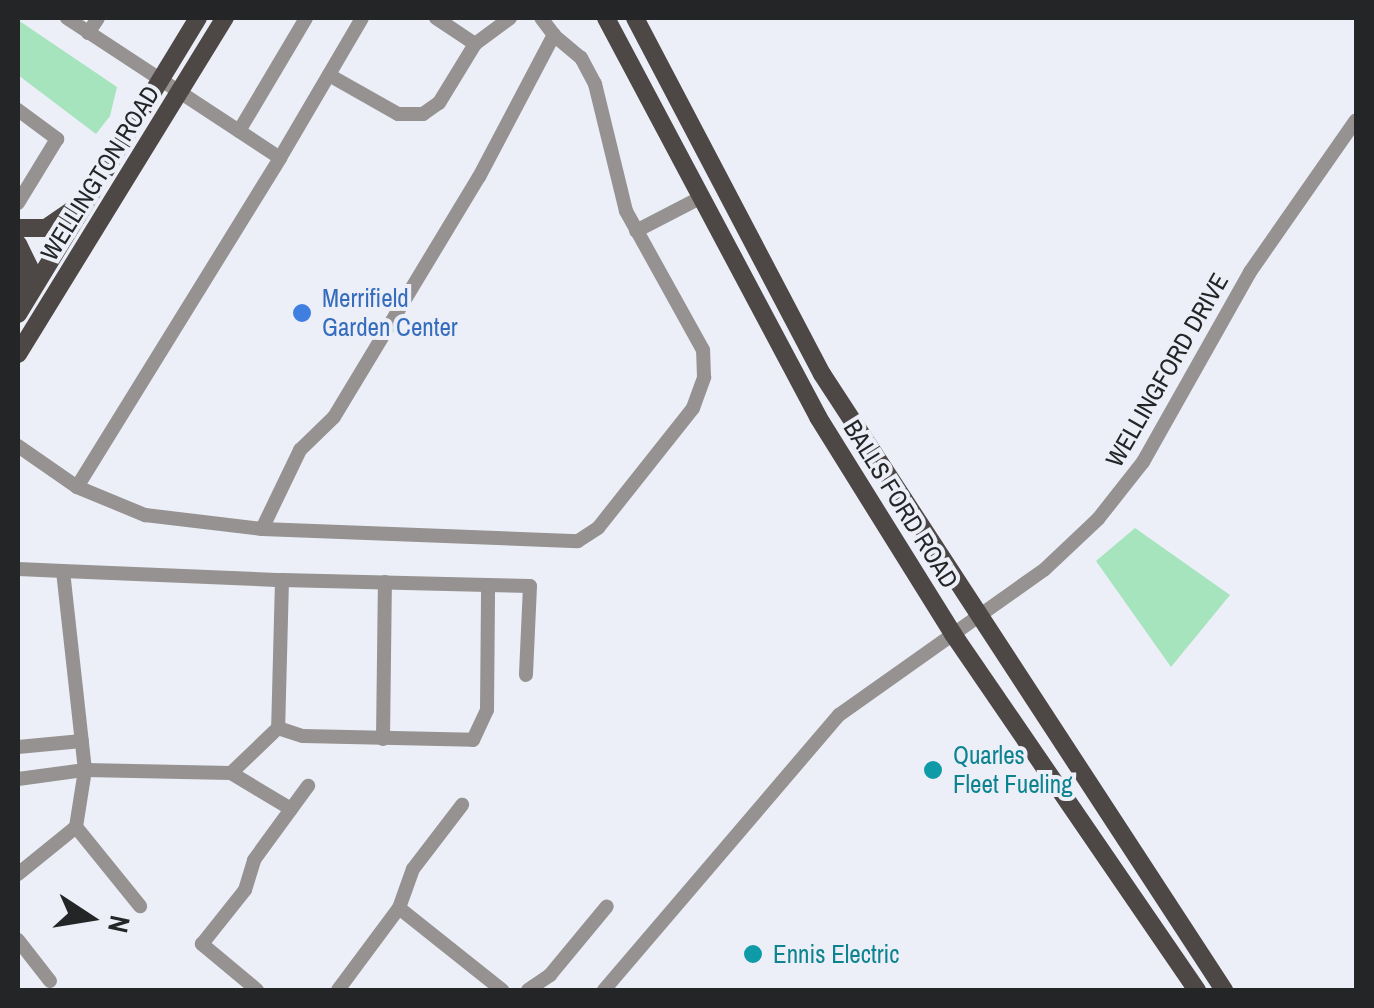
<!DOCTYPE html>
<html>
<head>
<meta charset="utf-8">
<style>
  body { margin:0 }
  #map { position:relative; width:1374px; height:1008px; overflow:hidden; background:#eceff7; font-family:"Archivo Narrow",sans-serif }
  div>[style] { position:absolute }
  .green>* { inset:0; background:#a6e4be }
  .minor>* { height:14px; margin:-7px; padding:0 7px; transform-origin:7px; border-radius:7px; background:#959291 }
  .major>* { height:18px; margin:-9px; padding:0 9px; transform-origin:9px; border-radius:9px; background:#4d4745 }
  .dots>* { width:28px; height:28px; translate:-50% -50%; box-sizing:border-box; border:5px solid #eceff7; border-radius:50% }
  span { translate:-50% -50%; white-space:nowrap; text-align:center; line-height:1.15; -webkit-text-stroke:8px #eceff7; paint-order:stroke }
  .street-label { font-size:25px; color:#242527 }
  .shop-label { font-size:25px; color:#366cbe }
  .left { translate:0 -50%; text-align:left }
  .culture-label { font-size:25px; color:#0d838f }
  .frame { position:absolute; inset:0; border:20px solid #242527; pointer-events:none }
  .north { position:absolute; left:40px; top:868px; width:100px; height:100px; -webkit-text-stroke:8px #eceff7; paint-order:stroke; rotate:102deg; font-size:28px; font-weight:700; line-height:40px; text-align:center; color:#242527 }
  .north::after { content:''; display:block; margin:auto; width:35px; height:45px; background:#242527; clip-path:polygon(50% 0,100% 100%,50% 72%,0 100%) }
</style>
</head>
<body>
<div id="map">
  <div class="green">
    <div style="clip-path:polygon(18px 20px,117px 87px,110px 116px,96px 134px,18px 75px)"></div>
    <div style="clip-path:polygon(1135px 528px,1230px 595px,1171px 667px,1096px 561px)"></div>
  </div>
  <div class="minor">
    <div style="left:88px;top:33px;width:18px;rotate:-56deg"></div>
    <div style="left:475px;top:44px;width:44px;rotate:-36.6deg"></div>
    <div style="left:329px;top:75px;width:79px;rotate:29.5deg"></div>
    <div style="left:398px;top:114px;width:25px"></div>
    <div style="left:423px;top:114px;width:19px;rotate:-35deg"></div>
    <div style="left:439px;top:103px;width:69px;rotate:-58.6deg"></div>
    <div style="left:475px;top:44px;width:47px;rotate:-146.3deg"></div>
    <div style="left:18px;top:110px;width:49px;rotate:36.6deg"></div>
    <div style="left:57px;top:139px;width:75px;rotate:121.4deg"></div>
    <div style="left:239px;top:131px;width:131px;rotate:-59.3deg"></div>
    <div style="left:280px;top:158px;width:162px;rotate:-59.6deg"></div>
    <div style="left:636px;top:231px;width:74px;rotate:-27.3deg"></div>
    <div style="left:18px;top:446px;width:72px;rotate:34.8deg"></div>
    <div style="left:77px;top:487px;width:387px;rotate:-58.3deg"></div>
    <div style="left:280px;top:158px;width:255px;rotate:-146.7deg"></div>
    <div style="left:77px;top:487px;width:74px;rotate:22.4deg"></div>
    <div style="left:145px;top:515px;width:118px;rotate:6.8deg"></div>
    <div style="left:262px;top:529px;width:88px;rotate:-64.3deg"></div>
    <div style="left:300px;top:450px;width:47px;rotate:-44.1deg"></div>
    <div style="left:334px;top:417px;width:280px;rotate:-58.9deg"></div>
    <div style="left:479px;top:177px;width:161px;rotate:-62.2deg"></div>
    <div style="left:554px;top:35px;width:21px;rotate:-127deg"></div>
    <div style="left:262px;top:529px;width:316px;rotate:2.2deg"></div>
    <div style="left:578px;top:541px;width:24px;rotate:-33deg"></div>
    <div style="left:598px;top:528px;width:153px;rotate:-51.6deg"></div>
    <div style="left:693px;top:408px;width:33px;rotate:-70deg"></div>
    <div style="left:704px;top:377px;width:27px;rotate:-92deg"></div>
    <div style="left:703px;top:350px;width:159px;rotate:-119deg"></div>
    <div style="left:626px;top:211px;width:131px;rotate:-103.7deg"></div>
    <div style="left:595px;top:84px;width:30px;rotate:-118deg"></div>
    <div style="left:581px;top:58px;width:35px;rotate:-140deg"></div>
    <div style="left:18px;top:569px;width:45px;rotate:2.5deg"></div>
    <div style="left:63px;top:571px;width:200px;rotate:83.7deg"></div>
    <div style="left:85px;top:770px;width:58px;rotate:99deg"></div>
    <div style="left:76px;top:827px;width:102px;rotate:51deg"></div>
    <div style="left:63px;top:571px;width:219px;rotate:2.4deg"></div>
    <div style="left:282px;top:580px;width:148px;rotate:91.5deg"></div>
    <div style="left:278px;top:728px;width:65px;rotate:136.2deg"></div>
    <div style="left:282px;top:580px;width:206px;rotate:1.4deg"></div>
    <div style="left:278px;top:728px;width:26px;rotate:18deg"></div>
    <div style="left:303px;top:736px;width:170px;rotate:1.3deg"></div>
    <div style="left:473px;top:740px;width:33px;rotate:-65deg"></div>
    <div style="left:487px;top:710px;width:125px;rotate:-89.5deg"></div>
    <div style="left:488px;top:585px;width:42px;rotate:1.4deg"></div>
    <div style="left:530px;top:586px;width:89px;rotate:92.6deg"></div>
    <div style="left:383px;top:739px;width:157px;rotate:-89.3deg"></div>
    <div style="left:18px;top:747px;width:64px;rotate:-5.4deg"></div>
    <div style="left:18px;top:779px;width:68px;rotate:-7.7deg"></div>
    <div style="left:85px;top:770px;width:146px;rotate:1.2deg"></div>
    <div style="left:231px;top:773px;width:70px;rotate:31deg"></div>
    <div style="left:18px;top:874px;width:75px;rotate:-39deg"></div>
    <div style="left:399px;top:908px;width:41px;rotate:-70.3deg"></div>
    <div style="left:413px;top:869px;width:81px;rotate:-52.6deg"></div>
    <div style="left:18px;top:940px;width:52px;rotate:52deg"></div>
    <div style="left:257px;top:990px;width:72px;rotate:-140.1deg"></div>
    <div style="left:202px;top:944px;width:69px;rotate:-51.5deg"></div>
    <div style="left:245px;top:890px;width:31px;rotate:-73deg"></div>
    <div style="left:254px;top:860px;width:92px;rotate:-53.9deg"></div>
    <div style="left:338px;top:990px;width:102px;rotate:-53.4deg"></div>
    <div style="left:399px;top:908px;width:132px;rotate:38.5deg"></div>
    <div style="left:528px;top:990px;width:27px;rotate:-34deg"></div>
    <div style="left:550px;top:975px;width:89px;rotate:-50.4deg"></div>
    <div style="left:604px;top:990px;width:362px;rotate:-49.5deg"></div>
    <div style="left:839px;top:715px;width:252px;rotate:-35.3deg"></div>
    <div style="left:1045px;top:569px;width:73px;rotate:-43.3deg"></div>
    <div style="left:1098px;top:519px;width:73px;rotate:-51.7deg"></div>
    <div style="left:1143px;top:462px;width:218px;rotate:-60.6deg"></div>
    <div style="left:1250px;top:272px;width:185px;rotate:-55.1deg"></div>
  </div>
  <div class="major">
    <div style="left:606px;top:18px;width:452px;rotate:62deg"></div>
    <div style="left:818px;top:417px;width:256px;rotate:58.1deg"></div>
    <div style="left:953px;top:634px;width:432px;rotate:55.6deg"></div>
    <div style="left:635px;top:18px;width:402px;rotate:62.3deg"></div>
    <div style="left:822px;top:374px;width:736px;rotate:56.87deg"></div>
    <div style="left:18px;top:228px;width:28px"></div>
    <div style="left:46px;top:228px;width:42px;rotate:-34.4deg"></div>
    <div style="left:18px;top:244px;width:25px;rotate:64deg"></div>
    <div style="left:29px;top:267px;width:28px;rotate:96deg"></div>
    <div style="left:18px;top:314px;width:346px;rotate:-58.7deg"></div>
    <div style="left:18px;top:354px;width:395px;rotate:-58.4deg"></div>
  </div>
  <div class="dots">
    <div style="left:302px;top:313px;background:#3f7fe0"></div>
    <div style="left:933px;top:770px;background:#0f9aa8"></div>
    <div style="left:753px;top:954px;background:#0f9aa8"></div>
  </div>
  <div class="street-label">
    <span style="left:100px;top:173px;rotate:-58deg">WELLINGTON ROAD</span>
    <span style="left:1167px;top:370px;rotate:-60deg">WELLINGFORD DRIVE</span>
    <span style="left:901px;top:504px;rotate:58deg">BALLS FORD ROAD</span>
  </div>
  <div class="shop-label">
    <span class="left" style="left:322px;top:313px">Merrifield<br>Garden Center</span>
  </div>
  <div class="culture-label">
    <span class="left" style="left:953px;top:770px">Quarles<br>Fleet Fueling</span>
    <span class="left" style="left:773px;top:954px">Ennis Electric</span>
  </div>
  <div class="frame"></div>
  <div class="north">N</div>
</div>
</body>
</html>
